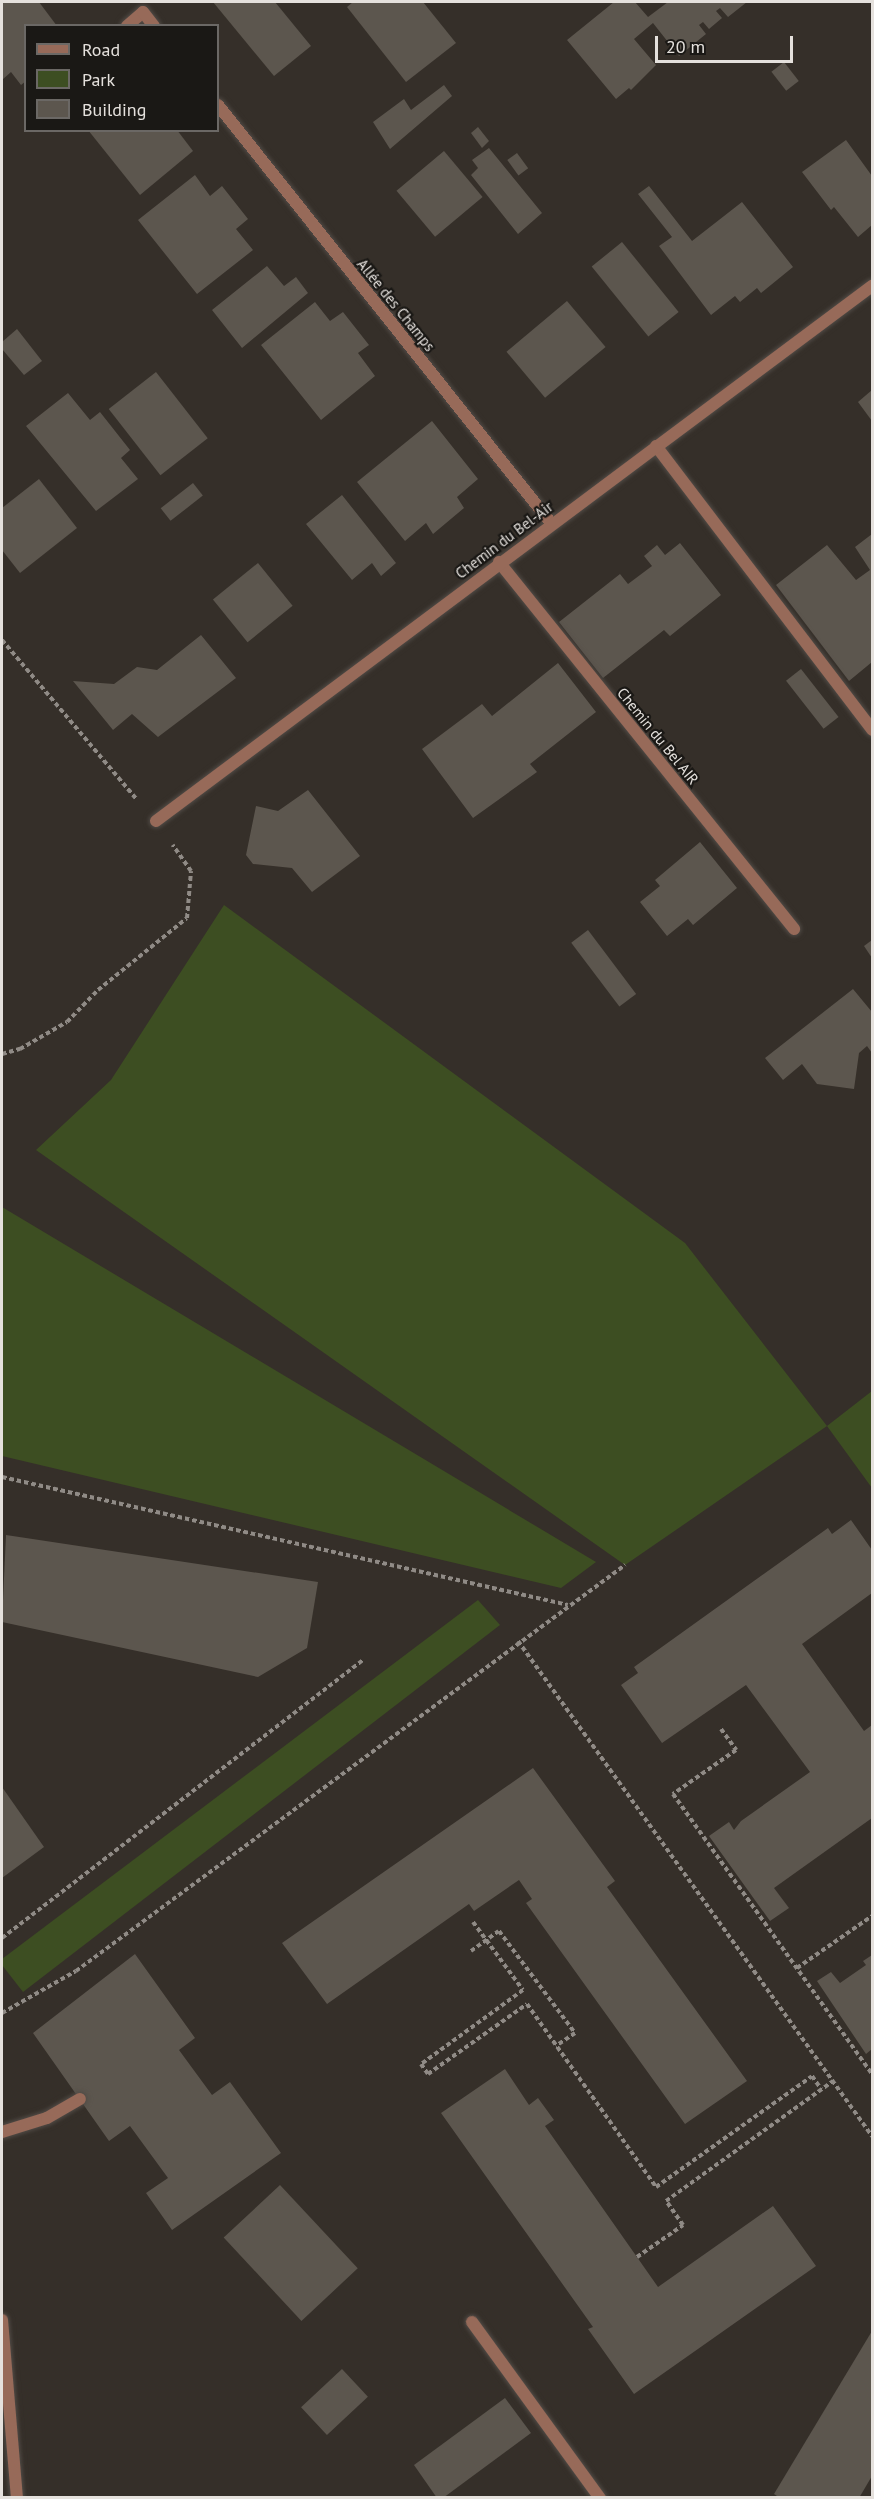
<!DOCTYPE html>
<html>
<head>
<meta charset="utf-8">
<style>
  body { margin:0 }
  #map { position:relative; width:874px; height:2499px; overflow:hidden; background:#352f29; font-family:"PT Sans",sans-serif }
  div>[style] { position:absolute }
  .green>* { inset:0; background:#3d4e22 }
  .building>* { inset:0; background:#5c564e; transform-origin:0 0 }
  .path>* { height:4px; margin-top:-2px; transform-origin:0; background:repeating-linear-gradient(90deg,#908b86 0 4.5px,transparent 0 7.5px) }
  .roads { filter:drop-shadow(0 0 2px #514b46) drop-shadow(0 0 2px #514b46) }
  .lane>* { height:12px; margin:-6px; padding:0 6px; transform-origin:6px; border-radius:6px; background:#976a59 }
  .street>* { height:12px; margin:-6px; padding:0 6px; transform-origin:6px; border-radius:6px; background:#976a59 }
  span { translate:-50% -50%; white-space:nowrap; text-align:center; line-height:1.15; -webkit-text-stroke:4.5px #1a1815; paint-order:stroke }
  .street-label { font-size:15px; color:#e5e1dd }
  .frame { position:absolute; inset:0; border:3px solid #e5e1dd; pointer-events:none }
  .legend { position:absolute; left:24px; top:24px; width:195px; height:108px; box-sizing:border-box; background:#1a1815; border:2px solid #6b6865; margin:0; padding:8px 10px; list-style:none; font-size:18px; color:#e5e1dd }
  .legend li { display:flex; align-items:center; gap:12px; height:30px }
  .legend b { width:30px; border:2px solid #6b6865 }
  .scale { position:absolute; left:655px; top:36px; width:138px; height:27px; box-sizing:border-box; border:3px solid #e5e1dd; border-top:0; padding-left:8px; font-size:18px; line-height:21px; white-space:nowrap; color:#e5e1dd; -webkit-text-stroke:4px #1a1815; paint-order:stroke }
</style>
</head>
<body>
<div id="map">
  <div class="green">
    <div style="clip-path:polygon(224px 905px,685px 1243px,827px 1426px,872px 1391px,872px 1488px,827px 1426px,625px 1565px,36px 1150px,111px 1080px)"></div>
    <div style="clip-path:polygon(2px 1207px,596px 1562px,561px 1588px,2px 1456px)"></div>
    <div style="clip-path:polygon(478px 1600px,500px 1625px,23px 1992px,2px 1965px,2px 1959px)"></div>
  </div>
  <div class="building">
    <div style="clip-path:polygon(2px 2px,39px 2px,57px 26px,26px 26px,26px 81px,21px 85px,11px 72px,2px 80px)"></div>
    <div style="clip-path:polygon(213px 2px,275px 2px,311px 46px,274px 76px)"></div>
    <div style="clip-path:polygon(353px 2px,423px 2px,456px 43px,406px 82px,347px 7px)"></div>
    <div style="clip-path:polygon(614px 2px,635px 2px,648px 17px,668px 2px,747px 2px,728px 17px,720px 8px,716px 11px,722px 18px,709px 29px,703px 22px,699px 25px,706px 34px,679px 56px,653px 23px,634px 39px,656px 65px,631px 90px,629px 88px,616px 99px,567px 40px)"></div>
    <div style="left:784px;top:62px;width:24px;height:16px;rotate:52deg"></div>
    <div style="clip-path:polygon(444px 85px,452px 96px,390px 149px,373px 122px,404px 99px,411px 110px)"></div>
    <div style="clip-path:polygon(478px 127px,489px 141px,482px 148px,471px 133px)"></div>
    <div style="clip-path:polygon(88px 130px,177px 130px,193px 151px,140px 195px)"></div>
    <div style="clip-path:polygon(846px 140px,872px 176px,872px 225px,858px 237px,834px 207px,831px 210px,802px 172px)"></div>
    <div style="clip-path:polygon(489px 148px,542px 213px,518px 234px,471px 175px,478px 168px,472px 160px)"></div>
    <div style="left:444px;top:151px;width:60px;height:62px;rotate:50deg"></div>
    <div style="left:517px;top:153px;width:19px;height:12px;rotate:54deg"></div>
    <div style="clip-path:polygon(195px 175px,210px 196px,222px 186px,248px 219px,236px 229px,253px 250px,197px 294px,138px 220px)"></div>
    <div style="clip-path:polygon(649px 186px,692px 241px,742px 202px,793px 267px,761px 293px,757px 288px,740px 302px,735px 296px,711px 315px,659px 246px,672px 237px,638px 194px)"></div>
    <div style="left:622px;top:242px;width:90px;height:39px;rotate:51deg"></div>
    <div style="clip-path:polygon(267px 266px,284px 286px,296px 277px,308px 293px,242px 348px,212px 310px)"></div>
    <div style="left:567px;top:301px;width:60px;height:79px;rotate:50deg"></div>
    <div style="clip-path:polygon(315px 302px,330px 321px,343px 312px,369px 345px,358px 353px,375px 376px,321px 420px,261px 345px)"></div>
    <div style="clip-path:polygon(17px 329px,42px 361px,24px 375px,2px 349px,2px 342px)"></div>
    <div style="left:156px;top:372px;width:84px;height:60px;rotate:52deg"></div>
    <div style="clip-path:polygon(872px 390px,872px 421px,858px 402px)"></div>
    <div style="clip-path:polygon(68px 393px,90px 420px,100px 412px,130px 450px,121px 458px,138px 479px,96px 511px,26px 426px)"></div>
    <div style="clip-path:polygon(432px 421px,478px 479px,457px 497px,464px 508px,433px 534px,426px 523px,405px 541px,357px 482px)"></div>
    <div style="clip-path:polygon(39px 479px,77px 528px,20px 573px,2px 550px,2px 508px)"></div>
    <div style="left:193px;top:483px;width:16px;height:41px;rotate:52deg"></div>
    <div style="clip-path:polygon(342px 495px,396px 563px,381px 576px,372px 563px,352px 580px,306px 524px)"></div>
    <div style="clip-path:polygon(872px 534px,872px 662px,849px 681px,776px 585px,827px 545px,856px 580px,870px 570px,855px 547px)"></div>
    <div style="clip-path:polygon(680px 543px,721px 595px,670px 636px,664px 630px,603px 678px,559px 622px,620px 574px,628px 584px,652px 566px,644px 556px,657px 545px,665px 555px)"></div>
    <div style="left:258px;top:563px;width:55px;height:58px;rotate:51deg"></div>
    <div style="clip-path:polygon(201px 635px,236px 678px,158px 737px,132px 714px,113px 730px,73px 681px,114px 684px,137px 667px,157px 670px)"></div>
    <div style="clip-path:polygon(558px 663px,596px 712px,530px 764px,537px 772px,473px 818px,422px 749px,482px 704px,492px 716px)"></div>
    <div style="left:801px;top:669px;width:61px;height:19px;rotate:52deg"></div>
    <div style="clip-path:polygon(308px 790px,360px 856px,312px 892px,292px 868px,253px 864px,246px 855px,256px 806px,278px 811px)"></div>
    <div style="clip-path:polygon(700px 842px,737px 888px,693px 925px,688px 919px,667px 936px,640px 902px,660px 886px,655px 880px)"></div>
    <div style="left:588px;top:930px;width:80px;height:21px;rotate:53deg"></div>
    <div style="clip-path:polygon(872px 940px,872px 958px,864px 946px)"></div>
    <div style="clip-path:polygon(853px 989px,872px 1012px,872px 1053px,867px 1046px,859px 1053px,854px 1089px,817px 1084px,802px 1064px,783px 1080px,765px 1058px)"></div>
    <div style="clip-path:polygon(851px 1520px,872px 1550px,872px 1593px,802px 1644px,864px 1731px,872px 1725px,872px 1818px,774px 1888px,789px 1908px,770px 1921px,709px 1836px,729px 1822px,734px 1830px,741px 1821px,810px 1772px,746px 1685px,662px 1743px,621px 1685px,638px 1673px,634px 1667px,828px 1528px,832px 1534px)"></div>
    <div style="clip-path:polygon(6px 1535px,318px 1582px,307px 1648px,258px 1677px,2px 1622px)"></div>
    <div style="clip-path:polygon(533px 1768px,615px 1881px,607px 1887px,747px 2081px,685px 2124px,526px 1903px,532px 1899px,519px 1880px,474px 1911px,469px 1904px,327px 2004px,282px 1943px)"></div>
    <div style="clip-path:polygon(2px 1787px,44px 1847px,2px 1878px)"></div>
    <div style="clip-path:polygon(135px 1954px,195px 2038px,179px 2050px,212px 2095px,230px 2082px,281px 2153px,172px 2230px,146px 2193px,168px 2178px,130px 2126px,109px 2141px,33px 2033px)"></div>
    <div style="clip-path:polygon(872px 1955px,872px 2049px,866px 2054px,817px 1981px,831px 1972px,840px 1983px,866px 1965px,863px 1961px)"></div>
    <div style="clip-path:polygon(505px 2069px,529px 2105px,538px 2098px,554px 2120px,545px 2126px,658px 2287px,773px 2206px,816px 2266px,634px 2394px,588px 2329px,593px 2327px,441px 2113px)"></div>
    <div style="left:280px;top:2185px;width:114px;height:77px;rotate:47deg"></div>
    <div style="clip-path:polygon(872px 2331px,872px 2476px,859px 2498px,780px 2498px,774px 2494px)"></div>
    <div style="left:342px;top:2369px;width:38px;height:56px;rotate:47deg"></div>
    <div style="clip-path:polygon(505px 2398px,531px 2433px,443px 2498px,437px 2498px,414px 2465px)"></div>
  </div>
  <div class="path">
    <div style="left:2px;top:640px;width:209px;rotate:49.8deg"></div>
    <div style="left:2px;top:1054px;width:19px;rotate:-16deg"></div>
    <div style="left:20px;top:1049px;width:54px;rotate:-29.9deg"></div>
    <div style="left:67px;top:1022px;width:45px;rotate:-45.9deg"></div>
    <div style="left:98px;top:990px;width:114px;rotate:-39deg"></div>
    <div style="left:187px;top:918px;width:47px;rotate:-85.1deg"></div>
    <div style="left:191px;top:871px;width:32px;rotate:-125deg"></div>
    <div style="left:2px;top:1477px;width:580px;rotate:12.74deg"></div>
    <div style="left:518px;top:1641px;width:609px;rotate:54.43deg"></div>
    <div style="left:721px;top:1729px;width:26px;rotate:54deg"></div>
    <div style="left:736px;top:1750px;width:77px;rotate:145.1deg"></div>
    <div style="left:673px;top:1794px;width:344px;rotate:54.6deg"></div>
    <div style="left:473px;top:1922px;width:84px;rotate:53.7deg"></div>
    <div style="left:523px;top:1990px;width:126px;rotate:144deg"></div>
    <div style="left:421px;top:2064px;width:12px;rotate:55deg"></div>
    <div style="left:428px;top:2074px;width:121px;rotate:-35.3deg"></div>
    <div style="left:527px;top:2004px;width:224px;rotate:54.8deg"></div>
    <div style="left:656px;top:2187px;width:191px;rotate:-35.4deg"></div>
    <div style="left:812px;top:2076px;width:16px;rotate:55deg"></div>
    <div style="left:2px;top:1938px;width:456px;rotate:-37.6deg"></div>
    <div style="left:471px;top:1951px;width:34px;rotate:-36deg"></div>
    <div style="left:499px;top:1931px;width:127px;rotate:53.3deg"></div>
    <div style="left:575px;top:2033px;width:23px;rotate:146deg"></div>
    <div style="left:797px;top:1968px;width:91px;rotate:-34.7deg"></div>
    <div style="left:2px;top:2013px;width:85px;rotate:-29.6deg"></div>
    <div style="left:76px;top:1971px;width:683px;rotate:-36.48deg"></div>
    <div style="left:637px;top:2257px;width:56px;rotate:-34.8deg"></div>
    <div style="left:683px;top:2225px;width:29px;rotate:-125deg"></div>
    <div style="left:666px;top:2201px;width:206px;rotate:-35.7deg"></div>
  </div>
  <div class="roads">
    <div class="lane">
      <div style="left:127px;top:26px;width:21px;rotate:-41deg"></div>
      <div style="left:143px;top:12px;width:18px;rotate:52deg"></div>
      <div style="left:218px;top:105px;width:534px;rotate:51.46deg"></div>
      <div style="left:656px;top:446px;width:357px;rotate:52.7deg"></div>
      <div style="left:499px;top:562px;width:471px;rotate:51.2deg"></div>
      <div style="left:156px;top:821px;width:894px;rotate:-36.77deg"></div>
      <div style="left:2px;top:2132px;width:47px;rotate:-17.3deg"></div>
      <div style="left:47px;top:2118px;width:38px;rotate:-30deg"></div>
      <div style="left:472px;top:2322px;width:218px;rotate:54deg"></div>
    </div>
    <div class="street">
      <div style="left:2px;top:2320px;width:179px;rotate:85.2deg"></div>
    </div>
  </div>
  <div class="street-label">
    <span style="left:396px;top:305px;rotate:51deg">Allée des Champs</span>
    <span style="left:504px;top:540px;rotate:-37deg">Chemin du Bel-Air</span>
    <span style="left:658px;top:736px;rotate:51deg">Chemin du Bel AIR</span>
  </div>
  <div class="frame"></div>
  <ul class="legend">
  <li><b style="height:8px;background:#976a59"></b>Road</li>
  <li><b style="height:16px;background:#3d4e22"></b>Park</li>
  <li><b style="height:16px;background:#5c564e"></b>Building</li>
  </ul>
  <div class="scale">20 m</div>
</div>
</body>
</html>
